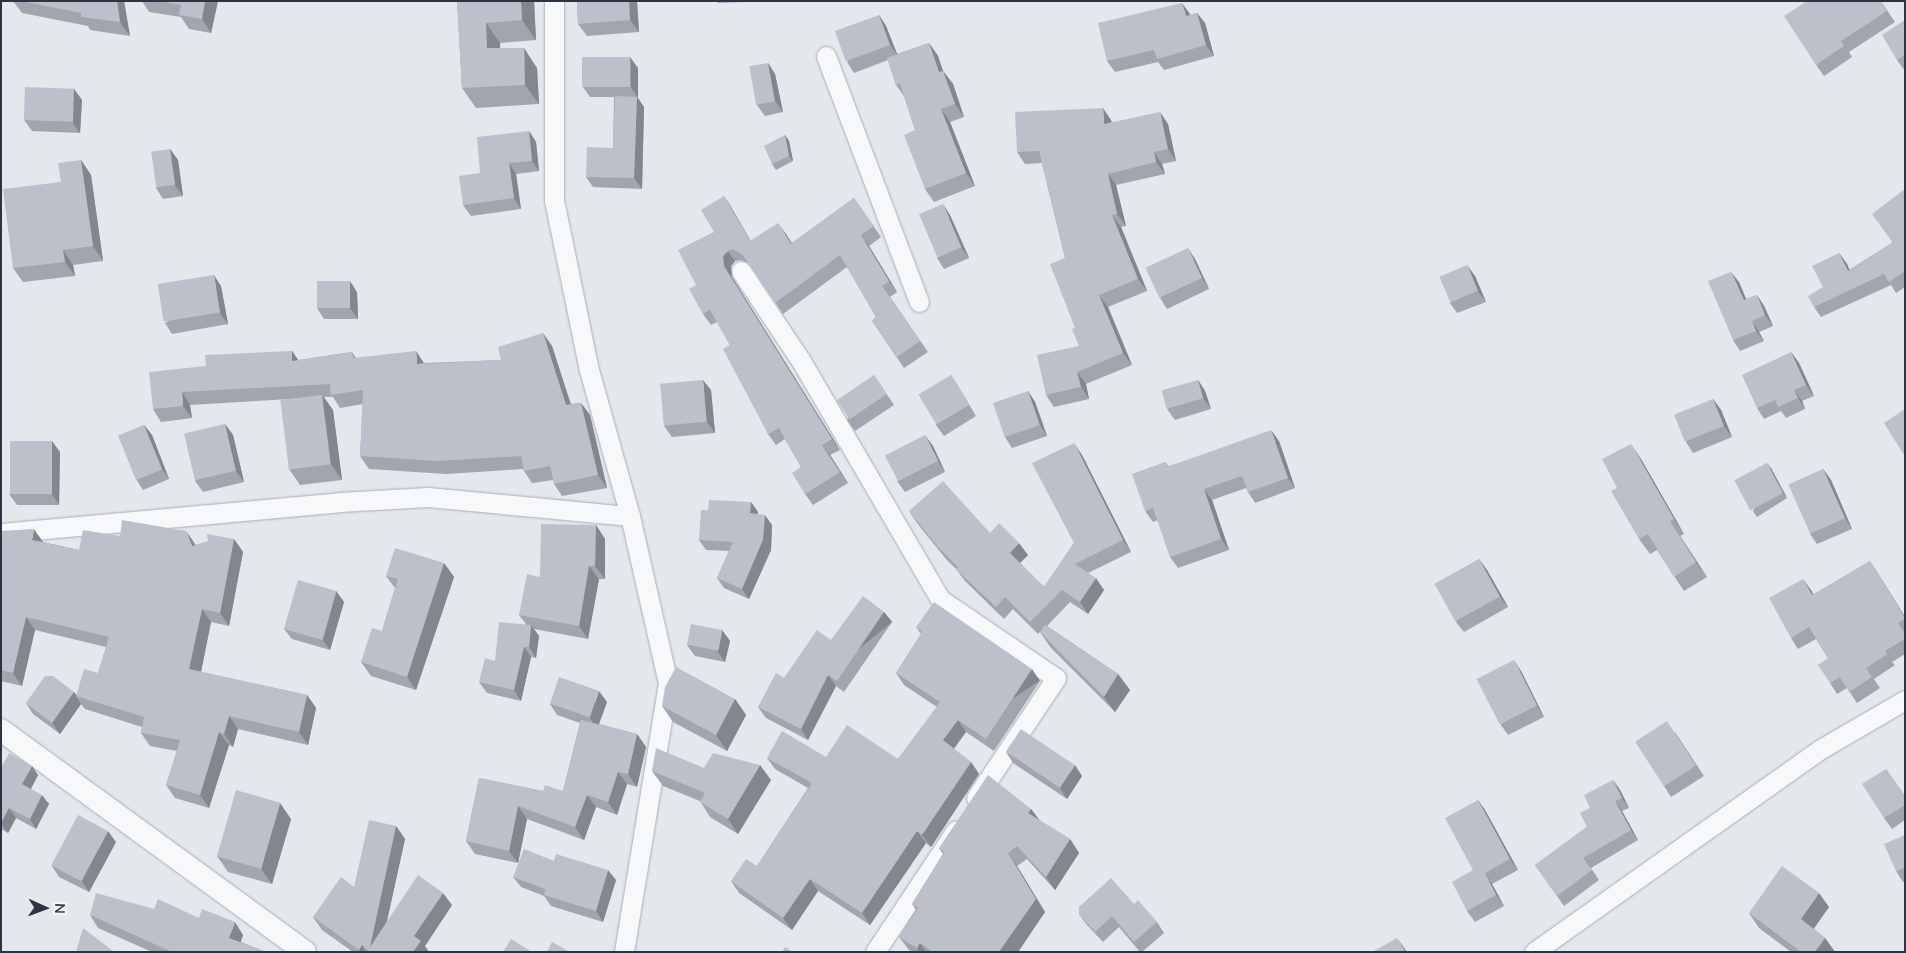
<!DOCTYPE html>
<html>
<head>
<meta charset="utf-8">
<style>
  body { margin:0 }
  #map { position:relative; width:1906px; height:953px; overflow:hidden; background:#e4e7ec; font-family:Mulish,sans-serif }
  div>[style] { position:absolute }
  .roads { filter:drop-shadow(0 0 1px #a9aeb7) drop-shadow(0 0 1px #a9aeb7) }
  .minor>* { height:19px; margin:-9.5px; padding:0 9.5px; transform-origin:9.5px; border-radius:9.5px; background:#f7f8fa }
  .tertiary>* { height:22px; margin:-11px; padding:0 11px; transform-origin:11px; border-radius:11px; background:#f7f8fa }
  .wall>* { inset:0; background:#a1a5ae }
  .shaded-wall>* { inset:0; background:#83868d; transform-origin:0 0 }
  .building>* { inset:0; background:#bbc0ca; transform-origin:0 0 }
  span { translate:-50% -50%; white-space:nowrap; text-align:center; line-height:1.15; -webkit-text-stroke:4.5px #f4f6f9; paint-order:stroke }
  .frame { position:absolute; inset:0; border:2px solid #2b3445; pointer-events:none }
  .north { position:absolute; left:20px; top:883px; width:50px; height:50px; -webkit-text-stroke:4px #f4f6f9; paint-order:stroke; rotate:92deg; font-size:14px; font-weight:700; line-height:20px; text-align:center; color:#2b3445 }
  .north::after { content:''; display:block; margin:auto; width:18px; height:22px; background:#2b3445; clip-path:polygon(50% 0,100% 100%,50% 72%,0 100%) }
</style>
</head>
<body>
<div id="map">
  <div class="roads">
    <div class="minor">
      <div style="left:554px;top:1px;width:199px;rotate:90deg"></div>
      <div style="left:554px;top:200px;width:174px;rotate:78.4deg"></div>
      <div style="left:589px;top:370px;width:152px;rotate:74.3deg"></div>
      <div style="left:630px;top:516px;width:171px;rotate:77.2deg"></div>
      <div style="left:668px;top:683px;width:273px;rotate:99.3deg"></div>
      <div style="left:826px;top:56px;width:263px;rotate:69.3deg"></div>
      <div style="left:741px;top:271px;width:108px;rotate:56.3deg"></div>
      <div style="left:801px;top:361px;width:276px;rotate:59.7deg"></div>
      <div style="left:940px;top:599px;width:140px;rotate:34.3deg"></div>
      <div style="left:1056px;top:678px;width:144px;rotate:123.7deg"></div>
      <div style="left:1px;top:533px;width:340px;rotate:-5.2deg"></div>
      <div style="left:340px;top:502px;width:88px;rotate:-3.3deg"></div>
      <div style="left:428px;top:497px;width:203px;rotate:5.4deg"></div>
      <div style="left:875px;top:952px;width:146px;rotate:-56.4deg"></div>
      <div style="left:1534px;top:952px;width:349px;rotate:-35.3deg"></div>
      <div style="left:1819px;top:750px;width:99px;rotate:-30.2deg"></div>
    </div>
    <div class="tertiary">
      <div style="left:1px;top:730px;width:376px;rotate:36.1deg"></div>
    </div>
  </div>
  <div class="wall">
    <div style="clip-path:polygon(13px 1px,124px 1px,130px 36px,90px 30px,88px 26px,22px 13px)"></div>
    <div style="clip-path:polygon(142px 1px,218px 1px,211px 33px,189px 29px,181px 17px,149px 12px)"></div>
    <div style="clip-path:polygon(457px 1px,534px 1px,536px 40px,500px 43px,500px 48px,537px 68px,539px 104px,476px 108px,462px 88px)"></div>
    <div style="clip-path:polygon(577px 1px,637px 1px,639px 32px,587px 36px,578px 24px)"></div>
    <div style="clip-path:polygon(717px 1px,744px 1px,744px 2px,718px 3px)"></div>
    <div style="clip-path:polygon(1881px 1px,1895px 22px,1849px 52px,1852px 57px,1824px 76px,1816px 65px)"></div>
    <div style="clip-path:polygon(1197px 13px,1205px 23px,1214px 56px,1164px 70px,1158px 62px,1115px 72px,1107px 61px,1190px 14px,1190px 15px)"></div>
    <div style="clip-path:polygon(879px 15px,886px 26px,897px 54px,929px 43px,938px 56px,943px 71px,953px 84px,964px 117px,950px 122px,975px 186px,934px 202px,925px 189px,915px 130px,904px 96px,896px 85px,888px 60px,854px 73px,847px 62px)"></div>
    <div style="clip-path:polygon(1905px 20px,1905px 71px,1897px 60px)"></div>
    <div style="clip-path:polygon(768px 63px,775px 74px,783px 112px,765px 116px,757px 105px)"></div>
    <div style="clip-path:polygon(638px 68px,638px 98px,644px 107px,642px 189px,593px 187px,586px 177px,613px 148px,614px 97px,590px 97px,583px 87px)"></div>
    <div style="clip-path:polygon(74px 89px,82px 100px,80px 133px,32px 131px,24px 120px)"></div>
    <div style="clip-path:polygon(1111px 120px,1112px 122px,1168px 124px,1176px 161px,1162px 164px,1165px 174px,1116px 185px,1126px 226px,1121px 227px,1147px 291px,1108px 307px,1132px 365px,1086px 384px,1089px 399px,1054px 407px,1046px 395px,1079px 346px,1075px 328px,1065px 258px,1042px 163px,1025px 164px,1017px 152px)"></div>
    <div style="clip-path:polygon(529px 131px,536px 142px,539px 171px,516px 174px,521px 209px,471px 216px,463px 205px,480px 173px)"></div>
    <div style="clip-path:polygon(785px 135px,789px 141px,793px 161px,776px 170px,772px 164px)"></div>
    <div style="clip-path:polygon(170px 149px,178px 160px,183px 196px,163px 199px,156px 188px)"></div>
    <div style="clip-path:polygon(81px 160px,91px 175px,103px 261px,73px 265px,75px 276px,23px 282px,13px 268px,61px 182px)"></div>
    <div style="clip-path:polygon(1905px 189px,1905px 287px,1896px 293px,1891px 285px,1821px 317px,1814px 307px,1839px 253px,1847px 264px,1849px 270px,1892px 243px)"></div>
    <div style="clip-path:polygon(724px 196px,731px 207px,750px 241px,786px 234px,792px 243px,854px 198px,881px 237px,869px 246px,897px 292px,890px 297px,928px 352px,904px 368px,872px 321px,876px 317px,847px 267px,783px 314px,750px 264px,741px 260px,735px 261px,731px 266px,732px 277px,840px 450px,830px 455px,848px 483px,813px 505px,805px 494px,801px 467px,785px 439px,776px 445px,768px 434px,730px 345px,717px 322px,711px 325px,703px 314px,696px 285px,714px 232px)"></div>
    <div style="clip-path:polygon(950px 215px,969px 258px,944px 269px,937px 258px)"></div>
    <div style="clip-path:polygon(1195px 259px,1209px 289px,1167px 309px,1160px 298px)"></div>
    <div style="clip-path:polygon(1475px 276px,1486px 302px,1457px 313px,1450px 303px)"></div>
    <div style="clip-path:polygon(1739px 282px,1746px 299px,1757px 295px,1764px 306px,1773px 326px,1759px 332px,1764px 341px,1740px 351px,1733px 340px)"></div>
    <div style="clip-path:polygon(221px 286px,228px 324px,172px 334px,165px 323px)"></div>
    <div style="clip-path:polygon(357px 292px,358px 319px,324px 319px,317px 308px)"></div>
    <div style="clip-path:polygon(552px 346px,571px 404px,581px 403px,590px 415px,607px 488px,562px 496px,554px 484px,553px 480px,532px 483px,524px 471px,523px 469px,446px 474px,369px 469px,360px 456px,363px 404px,340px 408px,333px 397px,324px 397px,333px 410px,342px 480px,300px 485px,289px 469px,306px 398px,190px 405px,192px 418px,161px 422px,153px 409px,206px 366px,292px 351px,298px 360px,352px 352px,356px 358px,424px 363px,501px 360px)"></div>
    <div style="clip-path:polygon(1791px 352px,1799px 363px,1814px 396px,1802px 401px,1805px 409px,1786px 418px,1781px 411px,1764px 419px,1757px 408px)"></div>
    <div style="clip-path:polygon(874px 375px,894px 405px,855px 431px,847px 420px)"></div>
    <div style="clip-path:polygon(951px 375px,958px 386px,976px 416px,944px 436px,936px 425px)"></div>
    <div style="clip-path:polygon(1198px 380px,1205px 391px,1211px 409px,1175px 420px,1167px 409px)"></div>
    <div style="clip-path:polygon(711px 390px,715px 433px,672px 437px,664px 426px)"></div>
    <div style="clip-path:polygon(1028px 391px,1035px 402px,1047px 436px,1012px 448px,1005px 437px)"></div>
    <div style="clip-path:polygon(1713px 399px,1721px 410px,1732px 437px,1693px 453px,1686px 442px)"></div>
    <div style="clip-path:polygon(225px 424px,233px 435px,244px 482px,203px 492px,195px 481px)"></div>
    <div style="clip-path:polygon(144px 425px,152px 435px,169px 479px,143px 490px,136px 479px)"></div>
    <div style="clip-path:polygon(1279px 441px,1295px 488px,1255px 503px,1248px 492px,1246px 488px,1212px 500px,1229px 550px,1178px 568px,1170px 557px,1158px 520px,1153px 522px,1145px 511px,1165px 462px,1168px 466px)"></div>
    <div style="clip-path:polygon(933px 446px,945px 472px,905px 492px,897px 481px)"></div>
    <div style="clip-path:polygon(60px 452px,59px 505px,17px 505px,9px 494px)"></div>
    <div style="clip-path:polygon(1082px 455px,1131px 552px,1088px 573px,1104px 590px,1088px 614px,1070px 602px,1047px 626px,1118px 674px,1130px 690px,1115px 712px,1051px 648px,1040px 632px,1038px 634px,1013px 609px,1004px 619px,965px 581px,956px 569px,946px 559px,917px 523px,909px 511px,990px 533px,1028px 555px,1020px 563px,1044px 587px,1074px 543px)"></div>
    <div style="clip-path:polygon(1641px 459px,1684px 534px,1680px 536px,1707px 577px,1684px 591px,1657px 550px,1650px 554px,1639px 539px,1617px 488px)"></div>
    <div style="clip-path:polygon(1771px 468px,1787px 498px,1757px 517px,1753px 511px)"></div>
    <div style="clip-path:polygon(1823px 469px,1831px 480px,1852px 529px,1817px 544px,1810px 534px)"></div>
    <div style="clip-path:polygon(751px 502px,758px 512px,758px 514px,772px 525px,771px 550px,749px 599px,724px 588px,717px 578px,729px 551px,706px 550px,699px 540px,708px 510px)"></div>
    <div style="clip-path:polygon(596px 525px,605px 539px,605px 579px,599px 579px,588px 639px,534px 629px,539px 636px,536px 658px,531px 657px,521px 701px,487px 693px,479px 682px,495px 661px,526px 624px,519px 615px,540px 577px)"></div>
    <div style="clip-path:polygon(1px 531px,43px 542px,79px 550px,120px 536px,195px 545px,234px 539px,243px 552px,229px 626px,211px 622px,201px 672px,307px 695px,316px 708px,308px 745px,238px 729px,233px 747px,229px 745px,209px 808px,175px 798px,166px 785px,177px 751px,150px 746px,141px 733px,142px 727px,85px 709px,81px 704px,60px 734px,33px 714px,26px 703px,74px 692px,76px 695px,98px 673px,106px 647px,35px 630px,22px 686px,1px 681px)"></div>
    <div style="clip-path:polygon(1479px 559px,1487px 570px,1508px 607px,1464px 632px,1456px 622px)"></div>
    <div style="clip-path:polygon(1870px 561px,1877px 572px,1905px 617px,1905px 654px,1892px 662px,1895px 665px,1874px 679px,1880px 688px,1857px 703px,1847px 688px,1837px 694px,1830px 683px,1828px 658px,1816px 639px,1798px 649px,1791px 638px,1803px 579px,1813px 595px)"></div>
    <div style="clip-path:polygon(444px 563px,454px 577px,416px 690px,371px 676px,361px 662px,382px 631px,395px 588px,386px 576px)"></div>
    <div style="clip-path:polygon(336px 591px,344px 602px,330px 650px,292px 639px,284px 629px)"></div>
    <div style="clip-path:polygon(884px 612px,892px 622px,844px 692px,836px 686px,808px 740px,766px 718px,758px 707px,784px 678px,831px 640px)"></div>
    <div style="clip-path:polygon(916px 627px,1040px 681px,994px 751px,966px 732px,954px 749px,971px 762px,979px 774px,931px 847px,926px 843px,870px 925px,818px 891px,792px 930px,739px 893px,731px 881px,757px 866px,808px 788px,775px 769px,767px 758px,826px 757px,898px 759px,937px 707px,904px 685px,896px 673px,921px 634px)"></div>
    <div style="clip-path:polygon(722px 630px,730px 641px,725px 662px,695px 656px,687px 645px)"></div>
    <div style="clip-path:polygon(1521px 671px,1544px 717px,1508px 735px,1501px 725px)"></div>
    <div style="clip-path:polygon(735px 699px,746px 715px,727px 751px,673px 722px,662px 706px)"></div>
    <div style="clip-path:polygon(607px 702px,599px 724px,637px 734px,646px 747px,637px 787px,627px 784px,617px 815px,596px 807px,584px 840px,527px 819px,518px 863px,475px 854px,466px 841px,479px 778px,543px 791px,563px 791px,580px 723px,557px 715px,550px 704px)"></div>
    <div style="clip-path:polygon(1675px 732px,1704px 776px,1671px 797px,1664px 786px)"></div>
    <div style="clip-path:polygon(1006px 752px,1082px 776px,1067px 799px,1013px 763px)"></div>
    <div style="clip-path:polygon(1px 768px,38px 775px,31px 789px,49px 804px,36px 829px,16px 818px,8px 833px,1px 829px)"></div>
    <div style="clip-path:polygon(704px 768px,771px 780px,738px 834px,710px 817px,700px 801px,663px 786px,652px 771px)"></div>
    <div style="clip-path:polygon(1886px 769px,1905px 796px,1905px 820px,1892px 829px,1884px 818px)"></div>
    <div style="clip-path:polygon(1613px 780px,1620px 790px,1629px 808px,1622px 811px,1638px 840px,1591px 868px,1599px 880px,1564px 906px,1535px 865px,1587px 827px,1590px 808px)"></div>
    <div style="clip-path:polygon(1478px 800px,1485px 810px,1518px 870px,1492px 884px,1504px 906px,1475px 922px,1467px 911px,1473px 870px)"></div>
    <div style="clip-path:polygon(1031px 809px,1039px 820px,1070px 839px,1079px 853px,1055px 890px,1027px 859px,1017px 866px,1045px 912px,1018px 952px,911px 952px,909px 950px,899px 937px,916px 910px,912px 904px,943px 854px,939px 848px)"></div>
    <div style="clip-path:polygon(291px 819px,272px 884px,228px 872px,217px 856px)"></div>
    <div style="clip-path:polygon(396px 826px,405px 839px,387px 921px,452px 905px,425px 946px,429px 952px,353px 952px,322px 930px,313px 917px,354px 887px)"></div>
    <div style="clip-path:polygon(1905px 835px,1905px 882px,1903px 882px,1896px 871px)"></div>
    <div style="clip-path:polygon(116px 842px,89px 892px,59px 877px,52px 866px)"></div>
    <div style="clip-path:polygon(554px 861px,616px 880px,603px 922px,551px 906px,544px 896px,521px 887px,513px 877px)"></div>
    <div style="clip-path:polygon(1134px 904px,1157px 922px,1164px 933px,1142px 952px,1140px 952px,1119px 927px,1103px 942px,1087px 925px,1079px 914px)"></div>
    <div style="clip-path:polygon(1829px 907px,1814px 929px,1825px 938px,1835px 952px,1791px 952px,1759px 928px,1749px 913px)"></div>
    <div style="clip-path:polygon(154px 909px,199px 918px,243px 935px,241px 942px,266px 952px,152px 952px,98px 928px,90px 915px)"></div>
  </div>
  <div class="shaded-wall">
    <div style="clip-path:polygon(117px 1px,124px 1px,130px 36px,120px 22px)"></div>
    <div style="clip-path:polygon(205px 1px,218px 1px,211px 33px,202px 19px)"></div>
    <div style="clip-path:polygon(521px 1px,534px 1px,536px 40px,522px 20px)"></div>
    <div style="clip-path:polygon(629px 1px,637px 1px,639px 32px,630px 20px)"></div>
    <div style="clip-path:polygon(1182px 3px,1190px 14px,1194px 27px,1186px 16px)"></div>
    <div style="clip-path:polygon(1197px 13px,1205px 23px,1214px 56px,1206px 45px)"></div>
    <div style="clip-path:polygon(879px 15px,886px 26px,898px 56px,890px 45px)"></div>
    <div style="clip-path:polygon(486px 23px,500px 43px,501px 68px,487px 48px)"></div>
    <div style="clip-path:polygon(929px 43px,938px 56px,948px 86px,939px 72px)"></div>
    <div style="clip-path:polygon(524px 48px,537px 68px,539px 104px,525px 85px)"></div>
    <div style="clip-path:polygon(630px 57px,638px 68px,638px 98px,631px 87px)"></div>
    <div style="clip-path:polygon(768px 63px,775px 74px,783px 112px,775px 101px)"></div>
    <div style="clip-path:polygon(943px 71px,953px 84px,964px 117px,955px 104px)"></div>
    <div style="clip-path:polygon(74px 89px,82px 100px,80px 133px,73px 123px)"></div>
    <div style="clip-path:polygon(637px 97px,644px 107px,642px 189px,634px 178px)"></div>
    <div style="clip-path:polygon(1103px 108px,1111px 120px,1113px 136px,1104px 124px)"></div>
    <div style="clip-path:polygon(941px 109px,950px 122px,975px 186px,966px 173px)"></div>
    <div style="clip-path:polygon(1160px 112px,1168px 124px,1176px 161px,1168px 149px)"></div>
    <div style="clip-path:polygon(529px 131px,536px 142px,539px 171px,532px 161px)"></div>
    <div style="clip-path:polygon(785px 135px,789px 141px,793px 161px,789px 156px)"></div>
    <div style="clip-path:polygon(170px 149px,178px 160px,183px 196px,175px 185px)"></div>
    <div style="clip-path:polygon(1154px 152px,1162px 164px,1165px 174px,1156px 162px)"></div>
    <div style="clip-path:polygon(81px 160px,91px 175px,103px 261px,93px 246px)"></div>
    <div style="clip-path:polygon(509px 163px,516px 174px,521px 209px,514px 198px)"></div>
    <div style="clip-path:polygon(1108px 174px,1116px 185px,1126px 226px,1117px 214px)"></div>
    <div style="clip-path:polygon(724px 196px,731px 207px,757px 252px,750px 241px)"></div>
    <div style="clip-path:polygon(943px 204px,950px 215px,969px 258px,961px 247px)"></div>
    <div style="clip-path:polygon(1112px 215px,1121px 227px,1147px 291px,1138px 279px)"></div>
    <div style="clip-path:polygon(778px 223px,786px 234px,798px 255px,791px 244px)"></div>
    <div style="clip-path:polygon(861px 235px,869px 246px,897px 292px,889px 281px)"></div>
    <div style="clip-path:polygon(1188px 248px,1195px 259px,1209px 289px,1202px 278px)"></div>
    <div style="clip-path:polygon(63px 250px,73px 265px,75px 276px,65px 262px)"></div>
    <div style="clip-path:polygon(728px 251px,735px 261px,731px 266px,732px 277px,840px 450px,832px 439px,724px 266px,723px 256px)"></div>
    <div style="clip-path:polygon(1839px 253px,1847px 264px,1855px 282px,1848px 271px)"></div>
    <div style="clip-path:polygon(1467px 265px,1475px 276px,1486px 302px,1478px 291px)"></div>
    <div style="clip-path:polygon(1731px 272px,1739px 282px,1751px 311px,1744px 300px)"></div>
    <div style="clip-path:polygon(214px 275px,221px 286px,228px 324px,220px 313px)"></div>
    <div style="clip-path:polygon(350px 281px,357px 292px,358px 319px,350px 308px)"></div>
    <div style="clip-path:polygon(1099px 295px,1108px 307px,1132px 365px,1123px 353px)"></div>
    <div style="clip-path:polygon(1757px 295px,1764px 306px,1773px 326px,1765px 315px)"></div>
    <div style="clip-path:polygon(1752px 321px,1759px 332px,1764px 341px,1756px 331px)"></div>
    <div style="clip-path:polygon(543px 333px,552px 346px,575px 418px,566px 405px)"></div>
    <div style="clip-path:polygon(292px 351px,301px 364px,292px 361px)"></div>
    <div style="clip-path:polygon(416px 351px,424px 363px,417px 364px)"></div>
    <div style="clip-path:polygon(1791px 352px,1799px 363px,1814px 396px,1806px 385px)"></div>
    <div style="clip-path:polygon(1077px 372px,1086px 384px,1089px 399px,1081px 387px)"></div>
    <div style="clip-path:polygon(703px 380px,711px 390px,715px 433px,707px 422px)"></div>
    <div style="clip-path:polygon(1198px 380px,1205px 391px,1211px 409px,1203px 398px)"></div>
    <div style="clip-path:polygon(1794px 390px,1802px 401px,1805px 409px,1798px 398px)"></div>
    <div style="clip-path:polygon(1028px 391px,1035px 402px,1047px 436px,1040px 425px)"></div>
    <div style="clip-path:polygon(182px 392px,190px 405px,192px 418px,183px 406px)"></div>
    <div style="clip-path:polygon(322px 395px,333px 410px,342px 480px,331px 464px)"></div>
    <div style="clip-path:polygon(1713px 399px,1721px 410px,1732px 437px,1724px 426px)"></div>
    <div style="clip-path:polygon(581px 403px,590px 415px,607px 488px,598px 475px)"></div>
    <div style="clip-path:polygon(225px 424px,233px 435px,244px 482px,236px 471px)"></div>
    <div style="clip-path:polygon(144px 425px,152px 435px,169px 479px,162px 469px)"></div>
    <div style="clip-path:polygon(1271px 430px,1279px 441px,1295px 488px,1288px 478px)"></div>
    <div style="clip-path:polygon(925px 435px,933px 446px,945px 472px,938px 461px)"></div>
    <div style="clip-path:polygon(52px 441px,60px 452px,59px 505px,52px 494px)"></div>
    <div style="clip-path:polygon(1074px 443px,1082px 455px,1131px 552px,1123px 540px)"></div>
    <div style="clip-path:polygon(1631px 444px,1641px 459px,1684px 534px,1674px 519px)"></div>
    <div style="clip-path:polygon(822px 445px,830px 455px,848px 483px,840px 472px)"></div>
    <div style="clip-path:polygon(1767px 463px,1771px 468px,1787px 498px,1783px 493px)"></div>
    <div style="clip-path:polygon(1823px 469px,1831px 480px,1852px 529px,1845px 518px)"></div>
    <div style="clip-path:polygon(1204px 489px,1212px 500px,1229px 550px,1221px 539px)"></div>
    <div style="clip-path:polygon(751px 502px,758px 512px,757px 524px,750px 513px)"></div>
    <div style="clip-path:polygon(765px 515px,772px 525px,771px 550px,749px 599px,742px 589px)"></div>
    <div style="clip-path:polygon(1670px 521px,1680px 536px,1707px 577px,1696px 562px)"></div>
    <div style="clip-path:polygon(596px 525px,605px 539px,605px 579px,595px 566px)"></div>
    <div style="clip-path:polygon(34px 529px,43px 542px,32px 540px)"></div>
    <div style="clip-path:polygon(186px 531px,195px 544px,201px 559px,192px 546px)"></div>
    <div style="clip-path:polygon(234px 539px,243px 552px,229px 626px,220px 613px)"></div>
    <div style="clip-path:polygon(1019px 543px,1028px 555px,1019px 564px,1010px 553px)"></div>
    <div style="clip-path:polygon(1479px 559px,1487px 570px,1508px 607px,1500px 597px)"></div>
    <div style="clip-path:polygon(1870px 561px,1877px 572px,1905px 617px,1905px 618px)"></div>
    <div style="clip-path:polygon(444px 563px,454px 577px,416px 690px,407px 677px)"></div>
    <div style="clip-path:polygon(589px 566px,599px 579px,588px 639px,579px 626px)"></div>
    <div style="clip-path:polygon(1096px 578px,1104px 590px,1088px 614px,1080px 602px)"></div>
    <div style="clip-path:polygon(1803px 579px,1811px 590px,1820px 606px,1812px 595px)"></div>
    <div style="clip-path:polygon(336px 591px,344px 602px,330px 650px,323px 640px)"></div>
    <div style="clip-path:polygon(202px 609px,211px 622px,199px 682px,189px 669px)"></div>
    <div style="left:884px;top:612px;width:13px;height:83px;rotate:51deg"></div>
    <div style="clip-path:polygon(26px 617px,35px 630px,22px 686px,13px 673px)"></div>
    <div style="clip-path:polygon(531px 625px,539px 636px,536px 658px,529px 647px)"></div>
    <div style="clip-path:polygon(722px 630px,730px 641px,725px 662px,717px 651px)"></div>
    <div style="clip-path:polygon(524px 647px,531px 657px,521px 701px,514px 690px)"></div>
    <div style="clip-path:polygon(1514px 660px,1521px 671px,1544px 717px,1537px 706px)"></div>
    <div style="left:1032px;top:669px;width:14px;height:84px;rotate:56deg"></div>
    <div style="clip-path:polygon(1118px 674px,1130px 690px,1115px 712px,1104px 697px)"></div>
    <div style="clip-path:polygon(828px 675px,836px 686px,808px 740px,801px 729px)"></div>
    <div style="clip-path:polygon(599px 691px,607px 702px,597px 729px,590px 718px)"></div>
    <div style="clip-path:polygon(74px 692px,77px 696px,76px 696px,81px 704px,60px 734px,52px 723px)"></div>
    <div style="clip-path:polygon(307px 695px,316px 708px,308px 745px,299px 732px)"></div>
    <div style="clip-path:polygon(735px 699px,746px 715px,727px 751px,716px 735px)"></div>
    <div style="clip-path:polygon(229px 716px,238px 729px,233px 747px,224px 734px)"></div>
    <div style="clip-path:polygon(958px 720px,966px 732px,951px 752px,943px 740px)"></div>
    <div style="clip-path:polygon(219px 732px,229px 745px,209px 808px,200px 795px)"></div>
    <div style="clip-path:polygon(637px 734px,646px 747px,637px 787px,628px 774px)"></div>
    <div style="clip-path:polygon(971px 762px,979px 774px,931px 847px,922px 835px)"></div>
    <div style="clip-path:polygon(760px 765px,771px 780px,738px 834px,728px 819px)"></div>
    <div style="clip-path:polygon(1075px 765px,1082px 776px,1067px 799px,1060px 788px)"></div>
    <div style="clip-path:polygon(32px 766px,38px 775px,28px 794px,22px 784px)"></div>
    <div style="clip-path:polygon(618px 772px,627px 784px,617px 815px,608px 802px)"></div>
    <div style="clip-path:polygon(1613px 780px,1620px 790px,1629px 808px,1622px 798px)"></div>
    <div style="clip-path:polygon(42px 795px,49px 804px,36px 829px,30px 819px)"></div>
    <div style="clip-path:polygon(587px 795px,596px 807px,584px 840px,575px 827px)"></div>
    <div style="clip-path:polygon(1478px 800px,1485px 810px,1518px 870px,1510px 859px)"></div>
    <div style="clip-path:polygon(1615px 801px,1622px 811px,1638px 840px,1631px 830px)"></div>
    <div style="clip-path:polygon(280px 803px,291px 819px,272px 884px,261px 869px)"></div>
    <div style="clip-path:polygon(518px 806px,527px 819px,518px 863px,509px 851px)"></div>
    <div style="clip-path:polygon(9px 808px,16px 818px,8px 833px,1px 823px)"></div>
    <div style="clip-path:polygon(1031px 809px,1041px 822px,1028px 813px)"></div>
    <div style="clip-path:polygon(396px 826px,405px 839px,380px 952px,370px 947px)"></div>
    <div style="clip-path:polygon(108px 831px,116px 842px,89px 892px,82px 881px)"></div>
    <div style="clip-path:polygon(917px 831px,926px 843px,870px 925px,862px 913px)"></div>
    <div style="clip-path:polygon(1070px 839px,1079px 853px,1055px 890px,1046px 877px)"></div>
    <div style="clip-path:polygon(1008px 853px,1017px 866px,1045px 912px,1018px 952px,999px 952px)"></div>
    <div style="clip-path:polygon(608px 870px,616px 880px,603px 922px,596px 911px)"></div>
    <div style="clip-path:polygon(1485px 873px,1492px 884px,1504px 906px,1496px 895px)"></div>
    <div style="clip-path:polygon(810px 879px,818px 891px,792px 930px,783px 918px)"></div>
    <div style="clip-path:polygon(443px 893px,452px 905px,425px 946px,429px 952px,413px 952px,414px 936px)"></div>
    <div style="clip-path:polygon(1819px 893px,1829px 907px,1810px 933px,1801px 919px)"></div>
    <div style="clip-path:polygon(235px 922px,243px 935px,237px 950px,229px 938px)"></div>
    <div style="clip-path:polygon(1397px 938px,1407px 952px,1405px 952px)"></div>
    <div style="clip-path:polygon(1825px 938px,1835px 952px,1815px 952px)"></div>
    <div style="clip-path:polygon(920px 943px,926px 952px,920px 952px,917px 948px)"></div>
    <div style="clip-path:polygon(362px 945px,366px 952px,360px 952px,359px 950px)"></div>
  </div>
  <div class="building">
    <div style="clip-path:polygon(21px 1px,117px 1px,120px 22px,81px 17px,81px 13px)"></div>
    <div style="clip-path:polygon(158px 1px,205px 1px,202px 19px,179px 15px,181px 5px)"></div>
    <div style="clip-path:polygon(457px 1px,521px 1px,522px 20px,486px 23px,487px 48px,524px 48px,525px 85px,462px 88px)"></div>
    <div style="clip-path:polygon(577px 1px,629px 1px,630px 20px,578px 24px)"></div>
    <div style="clip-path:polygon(1807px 1px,1881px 1px,1887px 11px,1841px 41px,1844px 46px,1816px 65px,1784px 16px)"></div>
    <div style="clip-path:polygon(1182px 3px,1186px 16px,1197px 13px,1206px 45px,1157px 59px,1154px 50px,1107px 61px,1098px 23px)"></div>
    <div style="left:879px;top:15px;width:32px;height:47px;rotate:70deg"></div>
    <div style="clip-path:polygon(1905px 20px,1905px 55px,1897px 60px,1882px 35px)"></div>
    <div style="clip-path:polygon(929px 43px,939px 72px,943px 71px,955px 104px,941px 109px,966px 173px,925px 189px,904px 135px,915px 130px,900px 83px,896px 85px,887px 58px)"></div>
    <div style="left:582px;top:57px;width:48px;height:30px"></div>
    <div style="left:768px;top:63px;width:39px;height:19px;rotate:80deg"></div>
    <div style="left:25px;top:87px;width:49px;height:33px;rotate:2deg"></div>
    <div style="clip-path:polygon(615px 96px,637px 97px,634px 178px,586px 177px,587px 147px,613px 148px)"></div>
    <div style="clip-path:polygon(1103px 108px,1104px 124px,1160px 112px,1168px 149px,1154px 152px,1156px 162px,1108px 174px,1117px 214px,1112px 215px,1138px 279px,1099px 295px,1123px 353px,1077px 372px,1081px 387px,1046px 395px,1037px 355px,1079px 346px,1072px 329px,1075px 328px,1050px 264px,1065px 258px,1039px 151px,1017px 152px,1015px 112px)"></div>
    <div style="clip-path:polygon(529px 131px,532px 161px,509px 163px,514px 198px,463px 205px,459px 176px,480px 173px,477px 137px)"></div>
    <div style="clip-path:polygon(785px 135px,789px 156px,772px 164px,764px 146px)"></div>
    <div style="left:170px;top:149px;width:36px;height:19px;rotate:82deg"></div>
    <div style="clip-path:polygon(81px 160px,93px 246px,63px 250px,65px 262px,13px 268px,3px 189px,61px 182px,58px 163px)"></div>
    <div style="clip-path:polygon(1905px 189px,1905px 218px,1904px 218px,1905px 219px,1905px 271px,1889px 282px,1884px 274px,1814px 307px,1808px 296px,1823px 287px,1812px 266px,1839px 253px,1848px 271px,1893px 243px,1872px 214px)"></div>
    <div style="clip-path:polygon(724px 196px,750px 241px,778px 223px,791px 244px,854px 198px,874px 226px,861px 235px,889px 281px,882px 286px,920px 341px,897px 357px,872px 321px,876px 317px,840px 255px,775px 303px,742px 254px,733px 249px,728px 251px,723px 256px,724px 266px,832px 439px,822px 445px,840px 472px,805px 494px,792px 473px,801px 467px,779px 428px,768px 434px,723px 349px,730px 345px,710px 310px,703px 314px,689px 289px,696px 285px,678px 250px,714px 232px,701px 210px)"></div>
    <div style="left:943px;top:204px;width:47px;height:26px;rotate:67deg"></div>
    <div style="left:1188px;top:248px;width:33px;height:47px;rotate:65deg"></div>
    <div style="left:1467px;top:265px;width:28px;height:30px;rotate:67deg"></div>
    <div style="clip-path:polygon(1731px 272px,1744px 300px,1757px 295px,1765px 315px,1752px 321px,1756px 331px,1733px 340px,1708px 281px)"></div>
    <div style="left:214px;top:275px;width:38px;height:57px;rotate:81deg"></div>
    <div style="left:317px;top:281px;width:33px;height:27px"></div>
    <div style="clip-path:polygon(543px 333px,566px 405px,581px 403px,598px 475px,554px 484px,550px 466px,524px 471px,521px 456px,437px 461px,360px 456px,363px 390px,331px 395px,330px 384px,182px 392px,183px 406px,153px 409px,149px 372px,206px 366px,205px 355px,292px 351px,292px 361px,352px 352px,353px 358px,416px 351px,417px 364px,501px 360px,498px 347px)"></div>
    <div style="clip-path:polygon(1791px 352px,1806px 385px,1794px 390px,1798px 398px,1778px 407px,1775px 400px,1757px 408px,1742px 375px)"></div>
    <div style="left:874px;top:375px;width:23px;height:45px;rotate:56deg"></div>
    <div style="left:951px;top:375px;width:35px;height:38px;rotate:59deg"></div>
    <div style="left:703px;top:380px;width:42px;height:43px;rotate:85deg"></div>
    <div style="left:1198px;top:380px;width:19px;height:38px;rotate:74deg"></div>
    <div style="left:1028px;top:391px;width:36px;height:37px;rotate:71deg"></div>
    <div style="left:322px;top:395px;width:70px;height:42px;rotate:83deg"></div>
    <div style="left:1713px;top:399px;width:29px;height:42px;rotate:68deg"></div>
    <div style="clip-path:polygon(1905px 409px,1905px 454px,1904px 455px,1884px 423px)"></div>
    <div style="left:225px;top:424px;width:48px;height:42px;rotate:77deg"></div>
    <div style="left:144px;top:425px;width:48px;height:28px;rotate:68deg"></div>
    <div style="clip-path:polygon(1271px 430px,1288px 478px,1248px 492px,1242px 476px,1204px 489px,1221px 539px,1170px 557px,1153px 508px,1145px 511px,1132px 474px,1165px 462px,1167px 467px)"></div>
    <div style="left:925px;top:435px;width:29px;height:45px;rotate:63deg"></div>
    <div style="left:10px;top:441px;width:42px;height:53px"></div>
    <div style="clip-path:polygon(1074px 443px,1123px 540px,1075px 564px,1096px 578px,1080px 602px,1062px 590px,1030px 622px,1005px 597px,996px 607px,956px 569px,958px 567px,938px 547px,909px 511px,943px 481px,990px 533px,999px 523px,1019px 543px,1010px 553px,1044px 587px,1074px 543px,1032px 463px)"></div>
    <div style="clip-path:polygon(1631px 444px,1674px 519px,1670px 521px,1696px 562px,1674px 577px,1648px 534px,1639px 539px,1611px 491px,1617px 488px,1602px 459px)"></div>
    <div style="left:1767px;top:463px;width:34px;height:37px;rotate:62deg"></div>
    <div style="left:1823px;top:469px;width:54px;height:38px;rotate:66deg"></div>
    <div style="clip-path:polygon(709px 500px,751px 502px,750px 513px,765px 515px,763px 540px,742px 589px,717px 578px,733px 542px,699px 540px,701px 510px,708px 510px)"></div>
    <div style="clip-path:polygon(122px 520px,186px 531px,192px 546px,208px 541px,207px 534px,234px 539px,220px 613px,202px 609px,189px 669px,307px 695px,299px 732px,229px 716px,224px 734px,219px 732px,200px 795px,166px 785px,180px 740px,141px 733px,144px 717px,76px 696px,84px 669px,98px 673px,109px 637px,26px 617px,13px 673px,1px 670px,1px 531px,34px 529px,32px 540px,79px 550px,83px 530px,120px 536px)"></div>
    <div style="clip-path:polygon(541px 524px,596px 525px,595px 566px,589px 566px,579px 626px,519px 615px,527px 574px,540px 577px)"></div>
    <div style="clip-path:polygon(395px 548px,444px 563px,407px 677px,361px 662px,372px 628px,382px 631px,398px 579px,386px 576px)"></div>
    <div style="left:1479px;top:559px;width:43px;height:51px;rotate:61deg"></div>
    <div style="clip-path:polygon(1870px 561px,1905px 618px,1905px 619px,1898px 623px,1905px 634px,1905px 639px,1885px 651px,1887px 654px,1866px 668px,1872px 677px,1849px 692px,1840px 677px,1830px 683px,1818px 665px,1828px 658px,1809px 627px,1791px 638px,1769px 598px,1803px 579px,1812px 595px)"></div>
    <div style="left:298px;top:580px;width:40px;height:51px;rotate:16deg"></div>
    <div style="clip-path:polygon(863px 596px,884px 612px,837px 681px,828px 675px,801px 729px,758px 707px,776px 673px,784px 678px,817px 630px,831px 640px)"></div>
    <div style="clip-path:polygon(934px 602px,1032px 669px,986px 739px,958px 720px,943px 740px,971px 762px,922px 835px,917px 831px,862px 913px,810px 879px,783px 918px,731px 881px,746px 859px,757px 866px,812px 783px,767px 758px,782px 731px,826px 757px,847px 725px,898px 759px,940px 702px,896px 673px,922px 632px,916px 627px)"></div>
    <div style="clip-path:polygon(499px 622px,531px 625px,529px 647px,524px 647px,514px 690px,479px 682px,485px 658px,495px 661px)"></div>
    <div style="left:691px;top:624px;width:32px;height:21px;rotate:11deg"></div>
    <div style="clip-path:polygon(1045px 625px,1118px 674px,1104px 697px,1040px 632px)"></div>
    <div style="left:1514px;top:660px;width:51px;height:42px;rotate:63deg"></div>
    <div style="clip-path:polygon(676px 667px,735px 699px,716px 735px,662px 706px,665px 687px)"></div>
    <div style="clip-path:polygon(45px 676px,53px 676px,74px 692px,52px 723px,26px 703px)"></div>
    <div style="left:559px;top:677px;width:42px;height:28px;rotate:19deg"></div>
    <div style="clip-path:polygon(581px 720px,637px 734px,628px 774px,618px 772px,608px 802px,587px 795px,575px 827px,518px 806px,509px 851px,466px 841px,479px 778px,543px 791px,545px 785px,563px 791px)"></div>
    <div style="left:1667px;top:721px;width:53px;height:38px;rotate:57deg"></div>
    <div style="left:1021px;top:729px;width:65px;height:27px;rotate:34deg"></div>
    <div style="clip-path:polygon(656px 748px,704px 768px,713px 753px,760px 765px,728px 819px,700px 802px,705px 793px,652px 771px)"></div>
    <div style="clip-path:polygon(9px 753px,32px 766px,22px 784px,42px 795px,30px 819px,9px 808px,1px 823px,1px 768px)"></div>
    <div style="clip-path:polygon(1886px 769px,1905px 797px,1905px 805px,1884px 818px,1862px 784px)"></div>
    <div style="clip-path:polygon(988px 775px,1031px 809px,1028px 813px,1070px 839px,1046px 877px,1017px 846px,1008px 853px,1036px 899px,999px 952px,933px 952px,920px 943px,917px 948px,899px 937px,918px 908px,912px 904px,944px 852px,939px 848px)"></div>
    <div style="clip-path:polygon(1613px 780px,1622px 798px,1615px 801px,1631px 830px,1583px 858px,1592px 870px,1557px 896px,1535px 865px,1587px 827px,1580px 813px,1590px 808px,1584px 795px)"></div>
    <div style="left:236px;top:790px;width:46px;height:69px;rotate:16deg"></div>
    <div style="clip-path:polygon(1478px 800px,1510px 859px,1485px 873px,1496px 895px,1467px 911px,1452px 882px,1473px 870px,1445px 818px)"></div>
    <div style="left:78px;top:815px;width:34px;height:57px;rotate:28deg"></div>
    <div style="clip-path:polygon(369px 820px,396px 826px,370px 947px,418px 875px,443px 893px,414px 936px,421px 941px,413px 952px,370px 952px,362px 945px,359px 950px,313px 917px,341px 877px,354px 887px)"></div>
    <div style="clip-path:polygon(1905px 835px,1905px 868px,1896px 871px,1884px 844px)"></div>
    <div style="clip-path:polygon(524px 849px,554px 861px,556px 854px,608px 870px,596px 911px,544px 895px,545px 889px,513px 877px)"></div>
    <div style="clip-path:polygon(1782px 866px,1819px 893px,1801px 919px,1825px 938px,1815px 952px,1801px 952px,1749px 913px)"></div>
    <div style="clip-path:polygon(1111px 878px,1134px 904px,1138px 900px,1157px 922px,1134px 942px,1112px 916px,1095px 932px,1079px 914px,1079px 907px)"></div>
    <div style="clip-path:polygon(96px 893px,154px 909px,158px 899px,199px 918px,202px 909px,235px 922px,229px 938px,266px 952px,172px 952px,90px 915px)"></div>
    <div style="clip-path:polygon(83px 928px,113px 951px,113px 952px,76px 952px)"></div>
    <div style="clip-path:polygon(1397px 938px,1405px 952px,1372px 952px)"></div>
    <div style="clip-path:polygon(511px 939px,532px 952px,503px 952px)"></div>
    <div style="clip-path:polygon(552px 942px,570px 952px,547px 952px)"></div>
    <div style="clip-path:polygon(785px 947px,793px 952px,782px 952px)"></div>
  </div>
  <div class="frame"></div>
  <div class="north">N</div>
</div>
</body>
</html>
